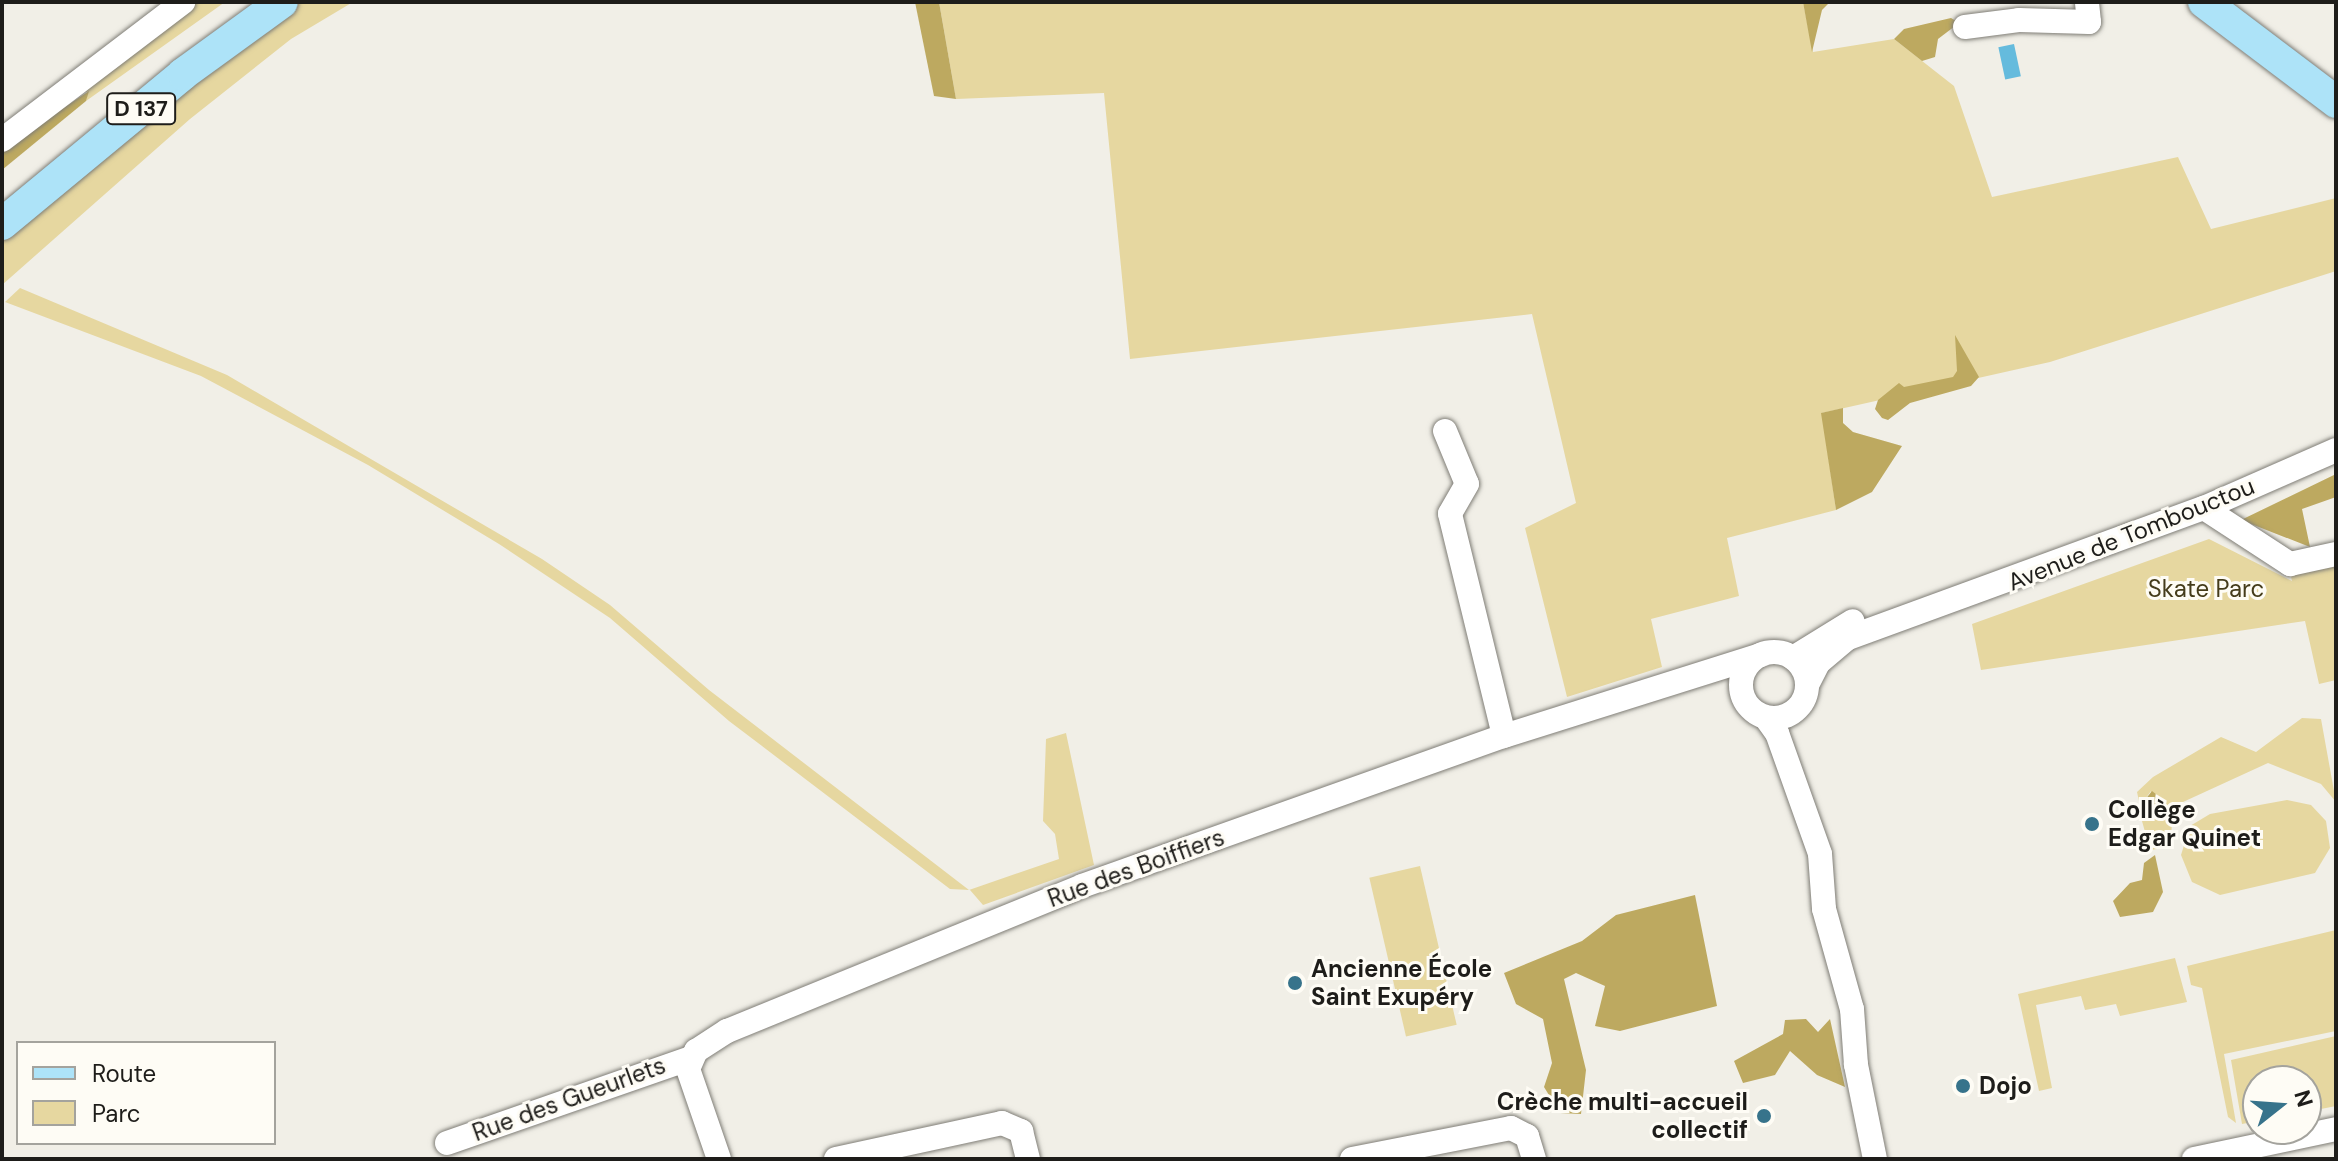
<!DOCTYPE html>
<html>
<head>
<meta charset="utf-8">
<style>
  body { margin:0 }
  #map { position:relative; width:2338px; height:1161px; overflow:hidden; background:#f1efe7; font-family:"DM Sans",sans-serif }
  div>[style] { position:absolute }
  .green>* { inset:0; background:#e6d7a0; transform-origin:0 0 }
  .forest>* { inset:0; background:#bda960 }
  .water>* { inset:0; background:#65bbdd; transform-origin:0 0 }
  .roads { filter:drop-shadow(0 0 2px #7f7d76) drop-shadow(0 0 2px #7f7d76) }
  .minor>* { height:24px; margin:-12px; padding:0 12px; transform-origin:12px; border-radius:12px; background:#fff }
  .minor>.ring { margin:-12px; padding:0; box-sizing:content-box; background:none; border:24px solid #fff; border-radius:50% }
  .major>* { height:32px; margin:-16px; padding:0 16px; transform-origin:16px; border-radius:16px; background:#ade3f8 }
  .dots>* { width:22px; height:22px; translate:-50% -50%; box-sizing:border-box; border:4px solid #fefcf5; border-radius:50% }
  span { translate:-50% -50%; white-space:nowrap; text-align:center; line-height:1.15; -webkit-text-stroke:6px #fefcf5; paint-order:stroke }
  .shield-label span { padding:2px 6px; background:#fefcf5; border:2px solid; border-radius:6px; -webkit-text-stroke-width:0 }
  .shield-label { font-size:22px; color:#1e1d1a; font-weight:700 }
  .street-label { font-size:24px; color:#1e1d1a }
  .park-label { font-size:24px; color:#453c1b }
  .poi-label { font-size:24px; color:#1e1d1a; font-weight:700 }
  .left { translate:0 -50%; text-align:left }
  .right { translate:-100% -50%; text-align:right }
  .frame { position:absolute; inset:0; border:4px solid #1e1d1a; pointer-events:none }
  .legend { position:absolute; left:16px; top:1041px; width:260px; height:104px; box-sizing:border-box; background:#fefcf5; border:2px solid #a4a39d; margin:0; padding:10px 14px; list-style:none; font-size:24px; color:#1e1d1a }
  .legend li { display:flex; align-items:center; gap:16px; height:40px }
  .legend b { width:40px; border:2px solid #a4a39d }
  .north { position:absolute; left:2242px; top:1065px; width:80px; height:80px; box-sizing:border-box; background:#fefcf5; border:2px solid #a4a39d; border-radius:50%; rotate:73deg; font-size:22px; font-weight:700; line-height:32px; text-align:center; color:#1e1d1a }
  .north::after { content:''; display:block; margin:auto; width:28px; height:36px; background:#37738b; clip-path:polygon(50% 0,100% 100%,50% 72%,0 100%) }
</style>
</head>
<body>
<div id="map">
  <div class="green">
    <div style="clip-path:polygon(196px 2px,225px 2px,86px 101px,88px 92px,82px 92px,96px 76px)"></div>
    <div style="clip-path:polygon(298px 2px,353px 2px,291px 39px,190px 119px,2px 285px,2px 238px,178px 86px)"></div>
    <div style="clip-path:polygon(939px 2px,1803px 2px,1813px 52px,1894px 39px,1954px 86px,1992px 197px,2178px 157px,2211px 229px,2336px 198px,2336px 271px,2050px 362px,1822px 413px,1836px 510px,1727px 538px,1739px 596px,1651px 619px,1662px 667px,1567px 697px,1525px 528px,1576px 503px,1532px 314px,1130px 359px,1104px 93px,956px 99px)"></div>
    <div style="clip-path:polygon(20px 288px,227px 375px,542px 559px,610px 605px,709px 690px,969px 890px,1059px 859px,1055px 834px,1043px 821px,1046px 739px,1066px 733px,1094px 865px,983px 905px,970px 890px,950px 889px,729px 721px,610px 618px,499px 544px,368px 465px,201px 376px,5px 302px)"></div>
    <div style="clip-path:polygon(2209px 539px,2292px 581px,2289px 568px,2336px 559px,2336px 680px,2319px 684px,2305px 621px,1981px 670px,1972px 624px)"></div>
    <div style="clip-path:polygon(2302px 718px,2321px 719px,2336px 802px,2321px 784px,2268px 763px,2183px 802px,2172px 814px,2171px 847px,2150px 850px,2142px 821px,2153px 821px,2151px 791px,2140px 806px,2137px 792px,2153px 777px,2221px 737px,2256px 752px)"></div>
    <div style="clip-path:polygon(2287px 800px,2311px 805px,2326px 821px,2330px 848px,2315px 873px,2220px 895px,2192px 882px,2181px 855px,2190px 826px,2210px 814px)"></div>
    <div style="left:1420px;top:866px;width:163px;height:52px;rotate:77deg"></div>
    <div style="clip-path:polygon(2336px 930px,2336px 1031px,2224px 1054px,2236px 1123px,2228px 1117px,2202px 988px,2191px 985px,2187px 966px)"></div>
    <div style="clip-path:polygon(2175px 958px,2187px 1002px,2120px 1016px,2116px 1004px,2085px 1010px,2081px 996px,2036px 1005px,2052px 1088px,2039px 1091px,2018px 994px)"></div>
    <div style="clip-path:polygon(2336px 1036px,2336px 1106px,2306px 1112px,2306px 1081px,2258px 1081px,2258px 1121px,2242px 1124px,2231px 1060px)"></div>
  </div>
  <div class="forest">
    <div style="clip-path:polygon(915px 2px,939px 2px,956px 99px,934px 96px)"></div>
    <div style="clip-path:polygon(1803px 2px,1830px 2px,1822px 10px,1812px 52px)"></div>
    <div style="clip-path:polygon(1951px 18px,1959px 23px,1938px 39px,1935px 57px,1922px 61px,1894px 39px,1904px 29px)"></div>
    <div style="clip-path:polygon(89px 91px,86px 101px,2px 170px,2px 154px,23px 135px)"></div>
    <div style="clip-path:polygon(1955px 335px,1979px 377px,1971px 386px,1910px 403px,1888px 420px,1882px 418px,1875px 409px,1878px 400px,1899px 383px,1904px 387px,1953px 377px,1957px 371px)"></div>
    <div style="clip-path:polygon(1843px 408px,1843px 423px,1853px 432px,1902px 446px,1872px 492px,1836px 510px,1821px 413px)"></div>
    <div style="clip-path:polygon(2336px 474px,2336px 497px,2302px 509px,2310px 547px,2241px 520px)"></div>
    <div style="clip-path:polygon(2152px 791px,2162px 799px,2153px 821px,2142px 821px,2140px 806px)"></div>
    <div style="clip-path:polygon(2155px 855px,2163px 892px,2153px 912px,2120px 917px,2113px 901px,2130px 883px,2142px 880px,2144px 863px)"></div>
    <div style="clip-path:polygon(1695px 895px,1717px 1006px,1620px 1031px,1595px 1026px,1605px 986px,1576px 973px,1564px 979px,1586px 1070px,1581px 1114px,1560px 1113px,1544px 1087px,1552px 1063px,1543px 1019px,1516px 1004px,1504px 973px,1582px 941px,1616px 915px)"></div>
    <div style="clip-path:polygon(1806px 1019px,1818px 1032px,1830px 1019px,1845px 1087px,1817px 1075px,1790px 1051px,1775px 1075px,1743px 1083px,1734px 1061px,1783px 1034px,1785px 1020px)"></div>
  </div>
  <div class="water">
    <div style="left:2014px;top:44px;width:33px;height:16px;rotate:78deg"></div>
  </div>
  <div class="roads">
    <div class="minor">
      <div style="left:1965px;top:27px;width:54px;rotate:-7.4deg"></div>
      <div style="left:2019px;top:20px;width:70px;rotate:1.6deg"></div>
      <div style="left:2089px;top:22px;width:20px;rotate:-96deg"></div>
      <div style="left:2px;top:140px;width:228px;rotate:-37.3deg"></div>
      <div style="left:1445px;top:431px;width:57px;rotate:67.5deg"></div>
      <div style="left:1467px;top:484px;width:34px;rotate:120deg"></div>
      <div style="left:1450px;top:514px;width:228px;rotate:76.3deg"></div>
      <div style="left:2204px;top:508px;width:103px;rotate:33.1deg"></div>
      <div style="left:2290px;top:564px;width:47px;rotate:-12.3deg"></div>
      <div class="ring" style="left:1741px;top:652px;width:42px;height:42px"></div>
      <div style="left:1793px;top:658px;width:70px;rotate:-31.7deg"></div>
      <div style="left:1807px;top:685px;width:25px;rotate:-63deg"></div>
      <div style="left:1818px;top:663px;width:39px;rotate:-40deg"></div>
      <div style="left:1848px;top:638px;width:379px;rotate:-20.1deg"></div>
      <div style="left:2204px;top:508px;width:144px;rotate:-23.7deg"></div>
      <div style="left:1766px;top:718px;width:19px;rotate:54deg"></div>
      <div style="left:1777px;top:733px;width:128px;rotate:70.4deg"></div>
      <div style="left:1820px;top:854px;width:55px;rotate:85.8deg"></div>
      <div style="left:1824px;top:909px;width:104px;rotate:74.4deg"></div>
      <div style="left:1852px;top:1009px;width:56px;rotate:85.9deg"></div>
      <div style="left:1856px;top:1065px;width:96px;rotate:78.6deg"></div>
      <div style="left:447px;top:1143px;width:258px;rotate:-19.2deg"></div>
      <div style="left:719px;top:1159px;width:95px;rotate:-109deg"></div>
      <div style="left:688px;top:1069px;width:20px;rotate:-66deg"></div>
      <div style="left:696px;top:1051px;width:37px;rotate:-33deg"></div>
      <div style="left:727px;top:1031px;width:383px;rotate:-22.2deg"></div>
      <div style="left:1082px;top:886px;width:448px;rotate:-19.6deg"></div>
      <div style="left:1504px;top:736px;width:269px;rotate:-17.5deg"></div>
      <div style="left:836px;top:1159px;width:170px;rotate:-12.2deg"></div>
      <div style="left:1002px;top:1123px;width:21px;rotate:23deg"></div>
      <div style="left:1021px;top:1131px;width:29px;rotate:76deg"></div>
      <div style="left:1352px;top:1159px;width:162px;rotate:-11deg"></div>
      <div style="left:1511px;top:1128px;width:18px;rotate:27deg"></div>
      <div style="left:1527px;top:1136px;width:24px;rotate:73deg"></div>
      <div style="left:2194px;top:1159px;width:145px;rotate:-11.9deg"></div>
    </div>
    <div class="major">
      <div style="left:2204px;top:2px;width:166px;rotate:37.1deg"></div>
      <div style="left:2px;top:224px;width:235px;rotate:-39.6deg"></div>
      <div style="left:183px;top:74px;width:122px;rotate:-36deg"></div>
    </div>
  </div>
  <div class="dots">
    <div style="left:2092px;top:824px;background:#37738b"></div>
    <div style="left:1295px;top:983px;background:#37738b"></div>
    <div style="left:1963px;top:1086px;background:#37738b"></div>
    <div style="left:1764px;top:1116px;background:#37738b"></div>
  </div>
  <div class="shield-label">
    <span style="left:141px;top:109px">D 137</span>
  </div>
  <div class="street-label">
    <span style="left:2131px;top:534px;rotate:-22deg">Avenue de Tombouctou</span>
    <span style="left:1136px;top:868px;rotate:-20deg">Rue des Boiffiers</span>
    <span style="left:569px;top:1099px;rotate:-20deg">Rue des Gueurlets</span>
  </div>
  <div class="park-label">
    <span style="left:2206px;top:589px">Skate Parc</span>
  </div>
  <div class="poi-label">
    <span class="left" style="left:2108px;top:824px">Collège<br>Edgar Quinet</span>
    <span class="left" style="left:1311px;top:983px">Ancienne École<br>Saint Exupéry</span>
    <span class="left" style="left:1979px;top:1086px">Dojo</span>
    <span class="right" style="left:1748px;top:1116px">Crèche multi-accueil<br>collectif</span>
  </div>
  <div class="frame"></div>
  <ul class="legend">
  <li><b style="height:10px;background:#ade3f8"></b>Route</li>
  <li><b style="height:22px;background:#e6d7a0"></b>Parc</li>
  </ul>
  <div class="north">N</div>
</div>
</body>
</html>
